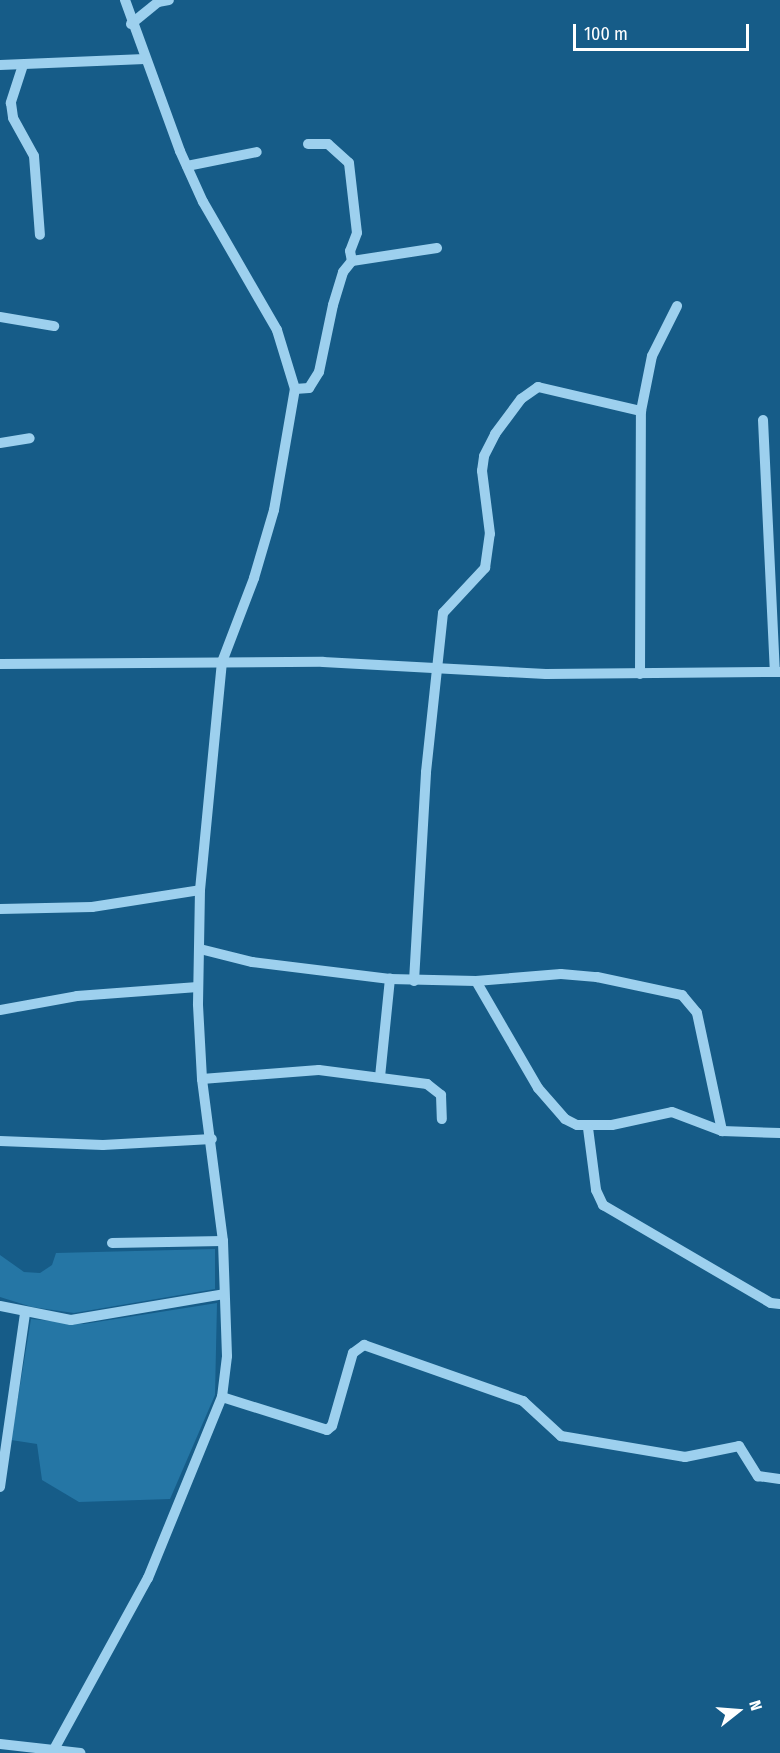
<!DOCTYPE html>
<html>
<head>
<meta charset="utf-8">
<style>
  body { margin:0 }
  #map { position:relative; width:780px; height:1753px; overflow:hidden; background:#165c88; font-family:"Fira Sans Condensed",sans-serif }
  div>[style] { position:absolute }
  .green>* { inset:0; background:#2576a5 }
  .minor>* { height:10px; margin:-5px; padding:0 5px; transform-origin:5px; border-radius:5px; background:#9dd0ee }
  span { translate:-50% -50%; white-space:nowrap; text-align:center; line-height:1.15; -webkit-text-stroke:6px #165c88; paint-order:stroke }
  .north { position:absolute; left:708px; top:1681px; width:60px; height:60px; -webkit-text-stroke:4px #165c88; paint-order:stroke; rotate:73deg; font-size:16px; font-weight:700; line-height:24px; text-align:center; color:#fff }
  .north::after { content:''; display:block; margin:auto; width:21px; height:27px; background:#fff; clip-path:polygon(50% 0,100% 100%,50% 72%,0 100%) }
  .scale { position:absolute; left:573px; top:24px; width:176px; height:27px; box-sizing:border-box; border:3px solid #fff; border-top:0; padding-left:8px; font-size:18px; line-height:21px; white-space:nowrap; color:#fff; -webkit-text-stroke:4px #165c88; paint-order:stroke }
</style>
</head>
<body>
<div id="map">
  <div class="green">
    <div style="clip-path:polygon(215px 1249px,215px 1289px,74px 1313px,32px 1307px,0 1297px,0 1255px,24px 1272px,40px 1273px,52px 1265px,56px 1253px)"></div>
    <div style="clip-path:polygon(217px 1303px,215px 1395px,170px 1499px,79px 1502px,42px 1480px,37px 1444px,11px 1440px,31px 1319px,84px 1324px)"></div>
  </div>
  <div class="minor">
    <div style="left:131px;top:24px;width:35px;rotate:-39deg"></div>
    <div style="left:158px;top:2px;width:11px;rotate:-10deg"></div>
    <div style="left:0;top:65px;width:145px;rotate:-2.4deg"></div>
    <div style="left:23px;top:65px;width:40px;rotate:108deg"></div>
    <div style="left:11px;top:103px;width:15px;rotate:82deg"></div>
    <div style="left:13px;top:118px;width:43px;rotate:61.1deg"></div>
    <div style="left:34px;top:156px;width:79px;rotate:85.7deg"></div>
    <div style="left:308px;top:144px;width:20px"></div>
    <div style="left:328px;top:144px;width:28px;rotate:42deg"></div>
    <div style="left:349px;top:163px;width:70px;rotate:83.5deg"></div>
    <div style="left:357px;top:233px;width:19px;rotate:111deg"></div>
    <div style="left:350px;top:251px;width:10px;rotate:79deg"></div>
    <div style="left:187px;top:166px;width:71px;rotate:-11.3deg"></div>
    <div style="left:0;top:317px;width:55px;rotate:9.5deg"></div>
    <div style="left:295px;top:389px;width:14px;rotate:-4deg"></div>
    <div style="left:309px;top:388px;width:19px;rotate:-58deg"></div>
    <div style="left:319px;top:372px;width:68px;rotate:-78.2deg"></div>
    <div style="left:333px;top:305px;width:34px;rotate:-73deg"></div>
    <div style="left:343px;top:272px;width:14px;rotate:-51deg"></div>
    <div style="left:352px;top:261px;width:86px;rotate:-8.7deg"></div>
    <div style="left:763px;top:420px;width:252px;rotate:87.3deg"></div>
    <div style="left:0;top:443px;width:30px;rotate:-9deg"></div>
    <div style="left:0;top:664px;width:323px;rotate:-0.4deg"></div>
    <div style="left:323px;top:662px;width:223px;rotate:3.1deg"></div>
    <div style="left:546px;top:674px;width:234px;rotate:-0.5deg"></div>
    <div style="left:640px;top:674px;width:263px;rotate:-89.8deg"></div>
    <div style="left:641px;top:411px;width:56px;rotate:-78.7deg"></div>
    <div style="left:652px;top:356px;width:56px;rotate:-63.4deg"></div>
    <div style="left:0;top:909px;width:92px;rotate:-1.2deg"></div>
    <div style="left:92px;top:907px;width:109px;rotate:-8.9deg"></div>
    <div style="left:200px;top:949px;width:54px;rotate:14deg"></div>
    <div style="left:252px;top:962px;width:139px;rotate:7deg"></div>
    <div style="left:390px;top:979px;width:86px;rotate:1.3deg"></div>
    <div style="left:476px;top:981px;width:85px;rotate:-4.7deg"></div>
    <div style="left:561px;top:974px;width:36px;rotate:5deg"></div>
    <div style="left:597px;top:977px;width:87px;rotate:12deg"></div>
    <div style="left:682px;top:995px;width:23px;rotate:50deg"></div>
    <div style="left:697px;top:1013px;width:121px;rotate:78deg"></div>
    <div style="left:414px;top:981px;width:209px;rotate:-86.7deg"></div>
    <div style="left:426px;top:772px;width:160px;rotate:-83.9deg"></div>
    <div style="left:443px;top:613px;width:62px;rotate:-47deg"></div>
    <div style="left:485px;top:568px;width:34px;rotate:-82deg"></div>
    <div style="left:490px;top:534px;width:64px;rotate:-97.2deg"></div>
    <div style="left:482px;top:471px;width:15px;rotate:-82deg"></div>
    <div style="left:484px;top:456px;width:25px;rotate:-63deg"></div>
    <div style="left:495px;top:434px;width:44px;rotate:-53.4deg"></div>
    <div style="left:521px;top:399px;width:21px;rotate:-35deg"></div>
    <div style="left:538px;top:387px;width:106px;rotate:13.1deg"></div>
    <div style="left:476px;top:981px;width:124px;rotate:59.9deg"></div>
    <div style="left:538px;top:1088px;width:41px;rotate:48.9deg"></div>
    <div style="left:565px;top:1119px;width:13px;rotate:27deg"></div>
    <div style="left:577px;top:1125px;width:35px"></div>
    <div style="left:612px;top:1125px;width:61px;rotate:-12.2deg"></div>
    <div style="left:672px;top:1112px;width:53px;rotate:20.8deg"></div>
    <div style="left:722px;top:1131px;width:58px;rotate:2deg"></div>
    <div style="left:0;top:1010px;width:78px;rotate:-10.3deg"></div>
    <div style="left:77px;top:996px;width:121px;rotate:-4.3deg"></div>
    <div style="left:380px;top:1077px;width:99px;rotate:-84.2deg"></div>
    <div style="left:202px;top:1079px;width:117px;rotate:-4.4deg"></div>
    <div style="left:319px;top:1070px;width:109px;rotate:7.4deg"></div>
    <div style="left:427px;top:1084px;width:18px;rotate:38deg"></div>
    <div style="left:441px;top:1095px;width:24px;rotate:88deg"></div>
    <div style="left:588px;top:1128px;width:63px;rotate:82.6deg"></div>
    <div style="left:596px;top:1190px;width:17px;rotate:65deg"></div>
    <div style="left:603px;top:1205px;width:194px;rotate:30.3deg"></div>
    <div style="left:771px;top:1303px;width:9px;rotate:6deg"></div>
    <div style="left:0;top:1141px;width:103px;rotate:2.2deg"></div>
    <div style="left:103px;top:1145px;width:109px;rotate:-3.2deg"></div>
    <div style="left:112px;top:1243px;width:111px;rotate:-1deg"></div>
    <div style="left:0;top:1306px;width:72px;rotate:11.2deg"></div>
    <div style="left:71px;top:1320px;width:155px;rotate:-9.6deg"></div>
    <div style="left:222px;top:1397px;width:110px;rotate:17.4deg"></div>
    <div style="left:327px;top:1430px;width:6px;rotate:-39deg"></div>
    <div style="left:332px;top:1426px;width:76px;rotate:-74deg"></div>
    <div style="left:353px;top:1353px;width:14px;rotate:-36deg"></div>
    <div style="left:364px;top:1345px;width:169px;rotate:19.4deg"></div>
    <div style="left:523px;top:1401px;width:52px;rotate:42.6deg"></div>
    <div style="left:561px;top:1436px;width:126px;rotate:9.6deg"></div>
    <div style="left:685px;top:1457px;width:55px;rotate:-11.5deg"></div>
    <div style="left:739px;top:1446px;width:36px;rotate:58deg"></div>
    <div style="left:758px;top:1476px;width:22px;rotate:8deg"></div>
    <div style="left:0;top:1487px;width:176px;rotate:-81.8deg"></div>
    <div style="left:0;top:1744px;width:81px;rotate:6.4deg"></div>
    <div style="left:52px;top:1753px;width:200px;rotate:-61.3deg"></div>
    <div style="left:148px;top:1578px;width:196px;rotate:-67.8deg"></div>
    <div style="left:222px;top:1397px;width:41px;rotate:-83deg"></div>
    <div style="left:227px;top:1356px;width:115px;rotate:-92deg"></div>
    <div style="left:223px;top:1241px;width:163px;rotate:-97.4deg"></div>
    <div style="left:202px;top:1079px;width:75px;rotate:-93.1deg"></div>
    <div style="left:198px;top:1004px;width:114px;rotate:-89deg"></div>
    <div style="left:200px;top:890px;width:229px;rotate:-84.5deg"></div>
    <div style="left:222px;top:662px;width:90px;rotate:-69.1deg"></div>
    <div style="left:254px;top:578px;width:71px;rotate:-73.6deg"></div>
    <div style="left:274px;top:510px;width:123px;rotate:-80.2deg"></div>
    <div style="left:295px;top:389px;width:62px;rotate:-107deg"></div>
    <div style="left:277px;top:330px;width:148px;rotate:-120deg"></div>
    <div style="left:203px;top:202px;width:56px;rotate:-114.3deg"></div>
    <div style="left:180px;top:151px;width:161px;rotate:-110deg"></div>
  </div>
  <div class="north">N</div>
  <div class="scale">100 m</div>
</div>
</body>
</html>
